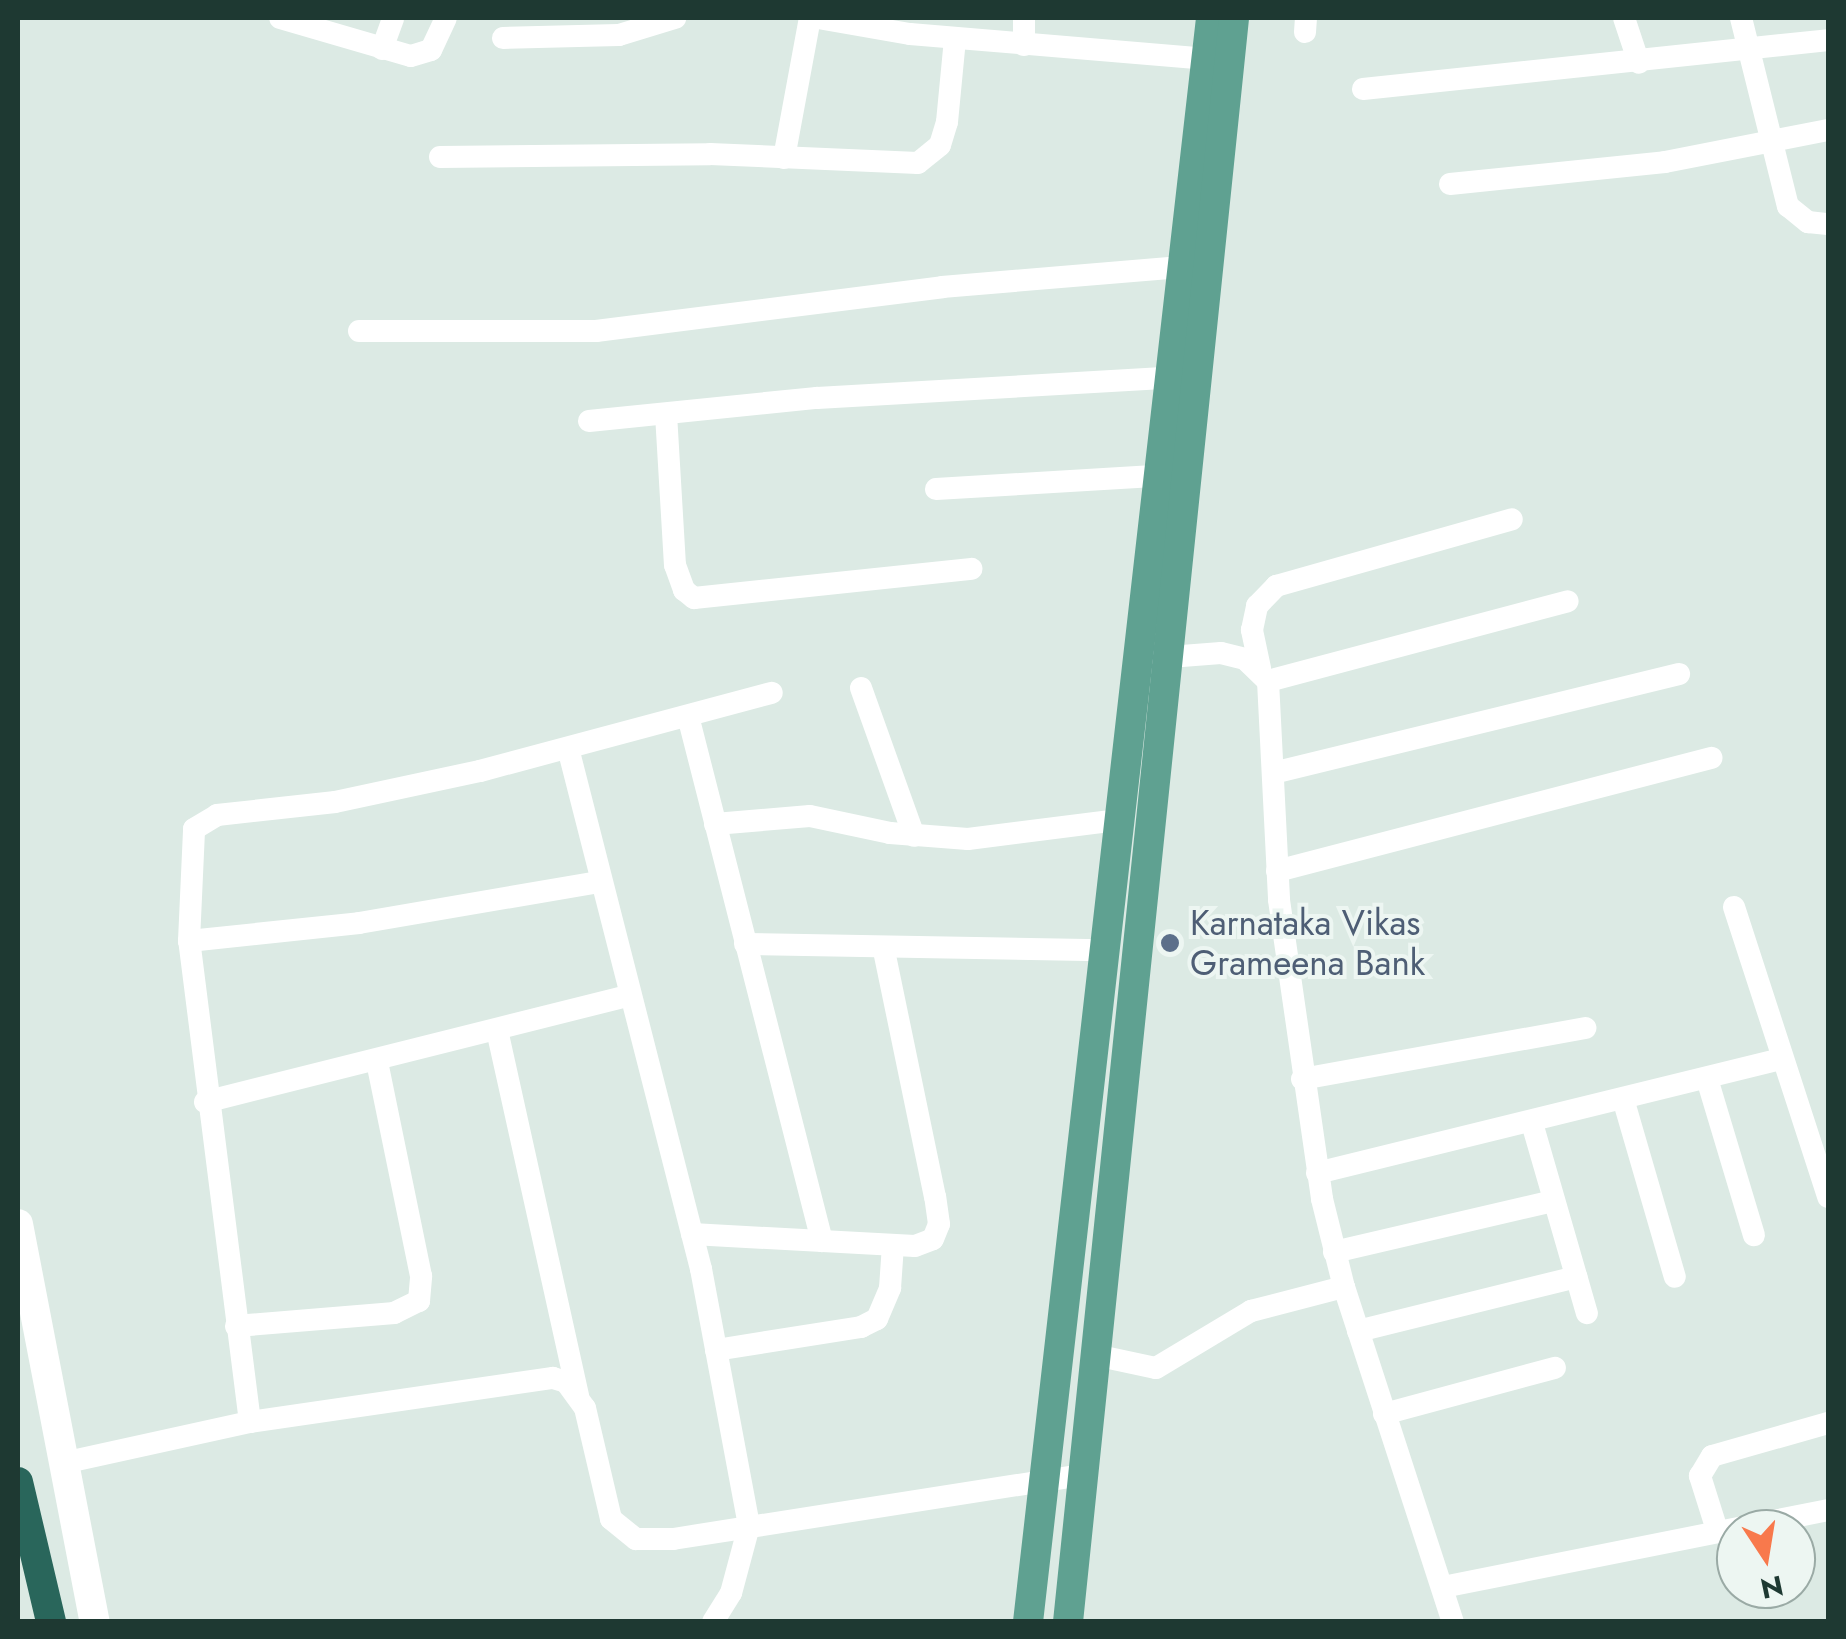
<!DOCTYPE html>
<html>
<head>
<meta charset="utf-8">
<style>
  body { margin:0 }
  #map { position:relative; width:1846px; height:1639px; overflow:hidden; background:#dceae4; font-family:Jost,sans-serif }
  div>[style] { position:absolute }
  .street>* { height:22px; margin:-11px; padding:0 11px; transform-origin:11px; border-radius:11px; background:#fff }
  .secondary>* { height:30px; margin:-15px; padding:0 15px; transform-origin:15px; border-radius:15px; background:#fff }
  .primary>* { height:30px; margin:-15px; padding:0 15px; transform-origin:15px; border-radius:15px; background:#5fa191 }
  .highway>* { height:30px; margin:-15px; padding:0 15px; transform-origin:15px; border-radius:15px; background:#29665b }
  .dots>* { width:28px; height:28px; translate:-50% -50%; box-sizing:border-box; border:5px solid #edf6f2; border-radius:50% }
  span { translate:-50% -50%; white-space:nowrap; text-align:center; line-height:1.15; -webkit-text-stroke:8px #edf6f2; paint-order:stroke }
  .service-label { font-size:35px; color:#4e5e75 }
  .left { translate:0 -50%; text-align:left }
  .frame { position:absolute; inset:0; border:20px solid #1e3932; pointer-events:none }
  .north { position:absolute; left:1716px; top:1509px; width:100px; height:100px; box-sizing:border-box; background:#edf6f2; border:2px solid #9aaaa5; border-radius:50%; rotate:168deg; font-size:28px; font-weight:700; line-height:40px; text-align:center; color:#1e3932 }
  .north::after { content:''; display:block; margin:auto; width:35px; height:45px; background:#f8794c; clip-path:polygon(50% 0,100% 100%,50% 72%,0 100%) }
</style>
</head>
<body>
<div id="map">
  <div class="street">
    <div style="left:280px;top:18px;width:136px;rotate:16.2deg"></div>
    <div style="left:411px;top:56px;width:21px;rotate:-17deg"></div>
    <div style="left:431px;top:50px;width:35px;rotate:-65deg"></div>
    <div style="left:818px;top:18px;width:93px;rotate:9.9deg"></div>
    <div style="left:910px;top:34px;width:296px;rotate:4.8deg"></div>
    <div style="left:1624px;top:18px;width:47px;rotate:71.6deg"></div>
    <div style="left:1741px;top:18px;width:194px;rotate:76deg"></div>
    <div style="left:1788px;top:206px;width:26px;rotate:39deg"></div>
    <div style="left:1808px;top:222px;width:20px;rotate:6deg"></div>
    <div style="left:1305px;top:32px;width:14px;rotate:-86deg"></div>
    <div style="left:503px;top:38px;width:116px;rotate:-1.5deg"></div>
    <div style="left:619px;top:35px;width:59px;rotate:-16.9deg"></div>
    <div style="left:1024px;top:45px;width:27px;rotate:-90deg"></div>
    <div style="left:382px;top:49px;width:33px;rotate:-70deg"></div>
    <div style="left:1363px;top:89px;width:468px;rotate:-6deg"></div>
    <div style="left:440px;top:157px;width:270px;rotate:-0.6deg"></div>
    <div style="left:710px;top:154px;width:208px;rotate:2.5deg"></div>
    <div style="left:918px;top:163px;width:28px;rotate:-39deg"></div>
    <div style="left:940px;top:145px;width:24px;rotate:-73deg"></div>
    <div style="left:947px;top:122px;width:83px;rotate:-84.5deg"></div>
    <div style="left:784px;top:158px;width:142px;rotate:-79.5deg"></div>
    <div style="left:1450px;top:184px;width:216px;rotate:-5.8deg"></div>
    <div style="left:1665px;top:162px;width:166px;rotate:-11.1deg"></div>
    <div style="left:359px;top:331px;width:237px"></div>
    <div style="left:596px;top:331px;width:349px;rotate:-7.2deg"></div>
    <div style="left:942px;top:287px;width:240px;rotate:-4.8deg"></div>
    <div style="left:666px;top:414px;width:151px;rotate:86.6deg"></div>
    <div style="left:675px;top:565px;width:27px;rotate:70deg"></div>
    <div style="left:684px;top:590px;width:13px;rotate:39deg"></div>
    <div style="left:694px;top:598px;width:279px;rotate:-6deg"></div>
    <div style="left:589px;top:421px;width:229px;rotate:-5.8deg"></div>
    <div style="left:817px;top:398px;width:351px;rotate:-3.3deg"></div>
    <div style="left:936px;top:489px;width:218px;rotate:-3.4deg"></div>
    <div style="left:1156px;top:658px;width:65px;rotate:-4.4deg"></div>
    <div style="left:1221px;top:653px;width:25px;rotate:14deg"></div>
    <div style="left:1245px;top:659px;width:32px;rotate:44deg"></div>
    <div style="left:1268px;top:681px;width:219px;rotate:87.1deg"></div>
    <div style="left:1279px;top:900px;width:302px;rotate:81.8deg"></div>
    <div style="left:1322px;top:1199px;width:91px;rotate:76deg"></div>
    <div style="left:1344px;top:1287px;width:352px;rotate:72deg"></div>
    <div style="left:1260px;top:668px;width:39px;rotate:-102deg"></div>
    <div style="left:1252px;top:630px;width:25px;rotate:-78deg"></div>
    <div style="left:1257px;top:606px;width:28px;rotate:-46deg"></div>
    <div style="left:1276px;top:586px;width:245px;rotate:-15.8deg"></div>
    <div style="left:1268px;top:681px;width:310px;rotate:-14.9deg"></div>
    <div style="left:861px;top:688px;width:157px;rotate:70.3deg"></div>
    <div style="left:688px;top:716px;width:542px;rotate:75.68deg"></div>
    <div style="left:568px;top:748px;width:538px;rotate:75.68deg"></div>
    <div style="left:701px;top:1269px;width:261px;rotate:79.4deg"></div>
    <div style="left:749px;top:1526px;width:69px;rotate:105deg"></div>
    <div style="left:731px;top:1593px;width:34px;rotate:122deg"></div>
    <div style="left:1273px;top:773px;width:418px;rotate:-13.7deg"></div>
    <div style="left:715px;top:824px;width:95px;rotate:-4.8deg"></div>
    <div style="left:810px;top:816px;width:82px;rotate:12deg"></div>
    <div style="left:890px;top:833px;width:78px;rotate:4.4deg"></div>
    <div style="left:968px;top:839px;width:152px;rotate:-7.2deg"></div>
    <div style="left:1277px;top:871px;width:449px;rotate:-14.6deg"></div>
    <div style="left:1734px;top:907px;width:305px;rotate:72deg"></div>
    <div style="left:189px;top:941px;width:171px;rotate:-6deg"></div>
    <div style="left:359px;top:923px;width:244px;rotate:-9.7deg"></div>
    <div style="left:745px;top:944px;width:356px;rotate:1deg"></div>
    <div style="left:497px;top:1030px;width:375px;rotate:77.5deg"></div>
    <div style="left:1302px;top:1079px;width:288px;rotate:-10.2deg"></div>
    <div style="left:1708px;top:1082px;width:160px;rotate:73.3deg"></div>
    <div style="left:205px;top:1102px;width:438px;rotate:-14.1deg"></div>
    <div style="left:1624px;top:1102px;width:182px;rotate:73.8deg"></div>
    <div style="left:1532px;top:1123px;width:198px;rotate:73.9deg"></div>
    <div style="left:1317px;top:1173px;width:478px;rotate:-13.8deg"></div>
    <div style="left:692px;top:1234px;width:223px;rotate:3.1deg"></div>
    <div style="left:915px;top:1246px;width:19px;rotate:-21deg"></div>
    <div style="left:933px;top:1239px;width:16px;rotate:-68deg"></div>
    <div style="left:939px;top:1224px;width:27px;rotate:-98deg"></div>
    <div style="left:935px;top:1197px;width:252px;rotate:-101.7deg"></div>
    <div style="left:1334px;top:1252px;width:225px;rotate:-13.1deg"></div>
    <div style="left:236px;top:1326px;width:159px;rotate:-4.7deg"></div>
    <div style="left:394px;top:1313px;width:28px;rotate:-26deg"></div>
    <div style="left:419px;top:1301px;width:25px;rotate:-85deg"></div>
    <div style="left:421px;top:1276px;width:219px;rotate:-101.6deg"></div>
    <div style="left:1358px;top:1331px;width:225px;rotate:-13.9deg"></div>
    <div style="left:716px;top:1350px;width:147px;rotate:-9deg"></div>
    <div style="left:861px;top:1327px;width:18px;rotate:-27deg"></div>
    <div style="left:877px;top:1319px;width:34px;rotate:-67deg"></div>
    <div style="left:890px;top:1288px;width:43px;rotate:-86deg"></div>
    <div style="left:1095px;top:1355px;width:62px;rotate:12deg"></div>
    <div style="left:1156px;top:1368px;width:111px;rotate:-31deg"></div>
    <div style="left:1251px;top:1311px;width:96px;rotate:-14.5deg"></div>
    <div style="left:1384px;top:1414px;width:177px;rotate:-15.1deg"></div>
    <div style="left:250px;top:1422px;width:485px;rotate:-97.2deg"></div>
    <div style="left:189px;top:941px;width:112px;rotate:-87.4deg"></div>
    <div style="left:194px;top:829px;width:27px;rotate:-31deg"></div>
    <div style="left:217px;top:815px;width:119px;rotate:-6.3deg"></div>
    <div style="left:335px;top:802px;width:148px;rotate:-12.1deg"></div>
    <div style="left:480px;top:771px;width:302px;rotate:-15deg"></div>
    <div style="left:63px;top:1463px;width:191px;rotate:-12.4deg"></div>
    <div style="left:250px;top:1422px;width:306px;rotate:-8.3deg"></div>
    <div style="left:553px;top:1378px;width:14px;rotate:17deg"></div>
    <div style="left:566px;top:1382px;width:32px;rotate:54deg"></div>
    <div style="left:585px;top:1408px;width:114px;rotate:76.8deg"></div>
    <div style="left:611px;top:1519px;width:32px;rotate:39deg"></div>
    <div style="left:636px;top:1539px;width:37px"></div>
    <div style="left:673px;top:1539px;width:415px;rotate:-8.9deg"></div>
    <div style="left:1717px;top:1530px;width:57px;rotate:-107.5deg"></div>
    <div style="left:1700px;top:1476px;width:23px;rotate:-59deg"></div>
    <div style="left:1712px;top:1456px;width:121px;rotate:-15.9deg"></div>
    <div style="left:1443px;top:1587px;width:393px;rotate:-11.3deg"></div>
  </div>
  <div class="secondary">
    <div style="left:18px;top:1224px;width:405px;rotate:79.1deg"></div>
  </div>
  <div class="primary">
    <div style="left:1028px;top:1622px;width:1614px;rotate:-83.49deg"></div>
    <div style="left:1068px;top:1622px;width:1613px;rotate:-84.09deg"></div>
  </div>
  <div class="highway">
    <div style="left:18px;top:1482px;width:144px;rotate:76.7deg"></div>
  </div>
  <div class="dots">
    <div style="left:1170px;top:943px;background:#5c6f8a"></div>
  </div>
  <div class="service-label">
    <span class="left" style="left:1190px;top:943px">Karnataka Vikas<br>Grameena Bank</span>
  </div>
  <div class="frame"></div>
  <div class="north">N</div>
</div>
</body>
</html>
